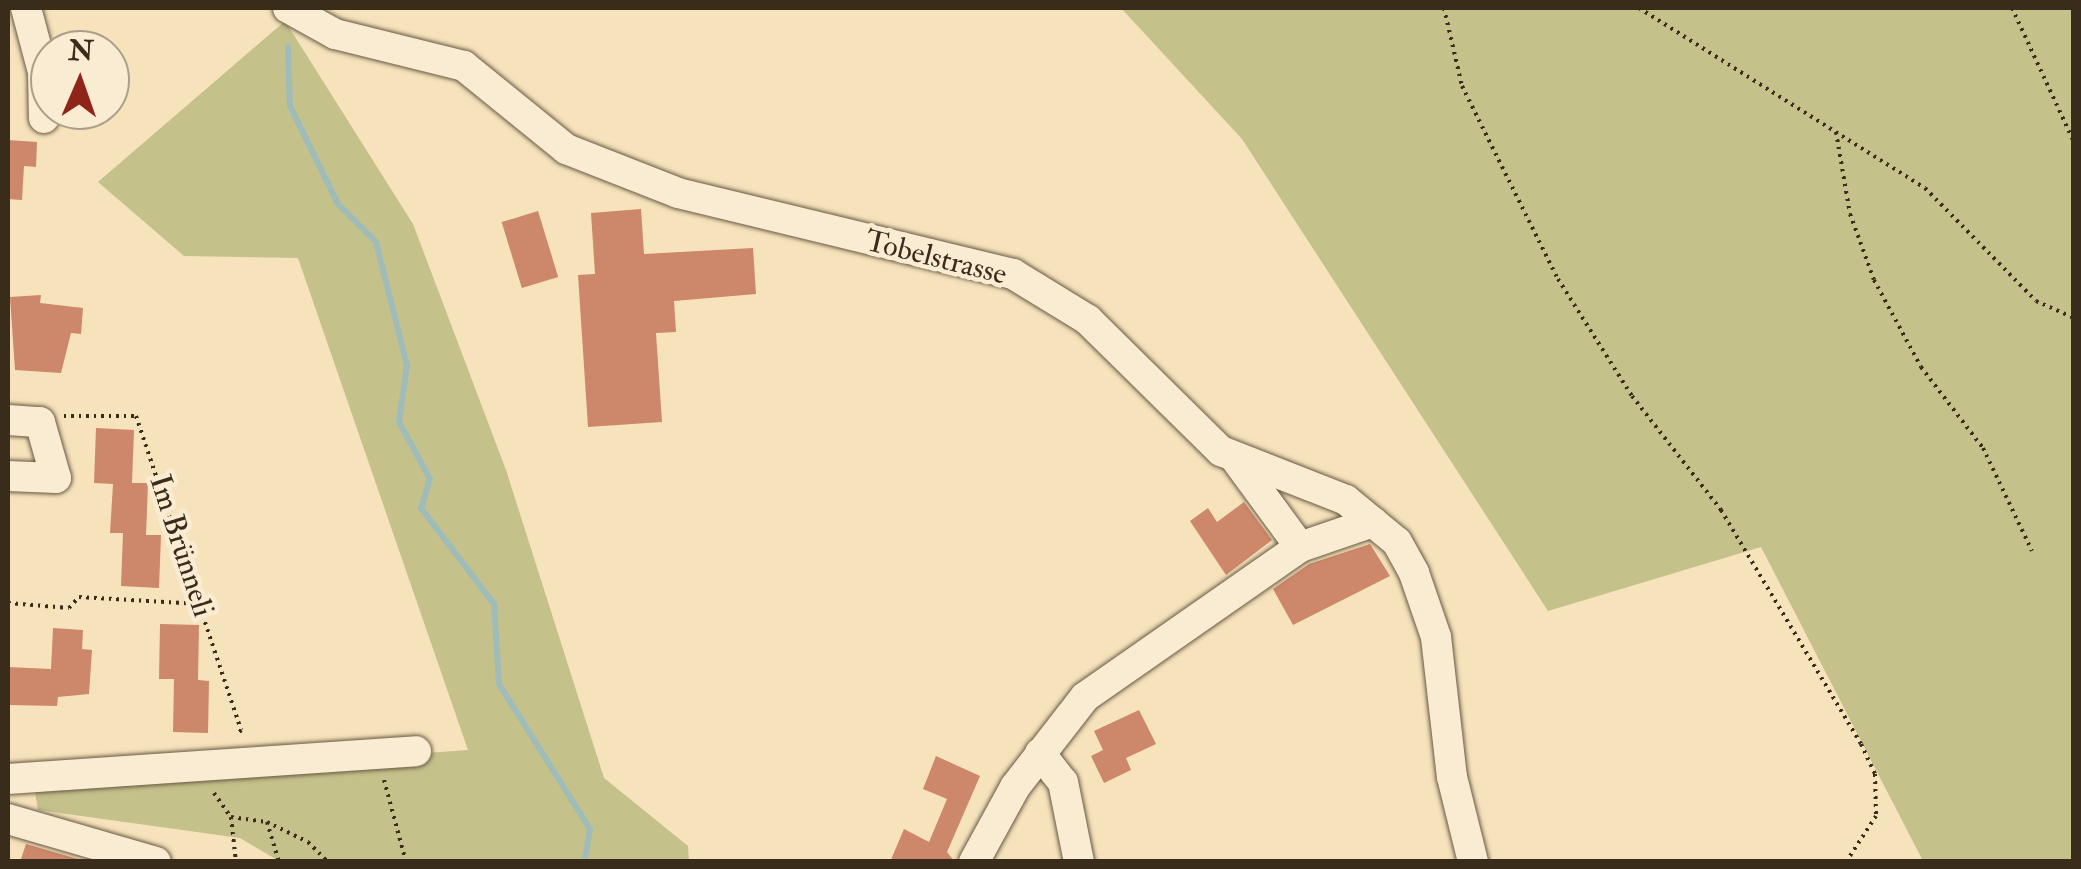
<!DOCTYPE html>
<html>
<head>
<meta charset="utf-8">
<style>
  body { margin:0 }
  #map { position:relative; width:2081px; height:869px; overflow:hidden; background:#f6e2bb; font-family:"IM FELL Double Pica",serif }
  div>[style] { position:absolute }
  .green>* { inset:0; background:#c4c18b }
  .stream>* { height:6px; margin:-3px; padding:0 3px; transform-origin:3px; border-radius:3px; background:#a0bcb9 }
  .building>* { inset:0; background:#cd876a; transform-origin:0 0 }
  .path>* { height:4px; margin-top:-2px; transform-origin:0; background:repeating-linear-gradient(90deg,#392c1b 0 2.5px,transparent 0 7.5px) }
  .roads { filter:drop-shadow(0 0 2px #685a43) drop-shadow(0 0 2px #685a43) }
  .minor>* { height:30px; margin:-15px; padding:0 15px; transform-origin:15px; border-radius:15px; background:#f9ecd3 }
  span { translate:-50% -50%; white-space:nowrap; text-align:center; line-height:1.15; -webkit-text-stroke:9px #f9ecd3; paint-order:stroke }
  .street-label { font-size:30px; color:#392c1b }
  .frame { position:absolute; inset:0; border:10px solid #392c1b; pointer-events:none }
  .north { position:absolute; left:30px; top:30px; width:100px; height:100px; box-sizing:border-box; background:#f9ecd3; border:2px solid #ac9f89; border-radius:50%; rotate:2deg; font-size:28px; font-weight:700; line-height:40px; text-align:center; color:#392c1b }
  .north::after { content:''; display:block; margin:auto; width:35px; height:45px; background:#8f2418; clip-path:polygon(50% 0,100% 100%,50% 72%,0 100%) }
</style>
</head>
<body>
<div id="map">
  <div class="green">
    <div style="clip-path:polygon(1121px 8px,2073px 8px,2073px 861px,1923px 861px,1761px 547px,1548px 611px,1242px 139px)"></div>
    <div style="clip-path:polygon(285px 21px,413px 224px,506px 470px,604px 778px,688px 846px,689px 861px,279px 861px,240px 838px,38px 810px,33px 781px,468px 750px,298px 258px,184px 256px,98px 182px)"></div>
  </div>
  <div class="stream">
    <div style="left:288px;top:47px;width:59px;rotate:88.1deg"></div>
    <div style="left:290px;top:106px;width:109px;rotate:63.9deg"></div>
    <div style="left:338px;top:204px;width:54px;rotate:45deg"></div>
    <div style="left:376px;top:242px;width:127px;rotate:75.9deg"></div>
    <div style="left:407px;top:365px;width:58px;rotate:98deg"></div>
    <div style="left:399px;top:422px;width:65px;rotate:61.5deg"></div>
    <div style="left:430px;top:479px;width:30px;rotate:107deg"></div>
    <div style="left:421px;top:508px;width:121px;rotate:52.8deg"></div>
    <div style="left:494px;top:604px;width:80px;rotate:86.4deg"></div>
    <div style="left:499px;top:684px;width:171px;rotate:57.9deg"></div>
    <div style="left:590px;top:829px;width:34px;rotate:100deg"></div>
  </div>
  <div class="building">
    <div style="clip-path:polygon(8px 140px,37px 142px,36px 167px,24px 166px,22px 200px,8px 199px)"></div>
    <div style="clip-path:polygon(641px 209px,644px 254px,753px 248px,756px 294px,674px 301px,676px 332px,656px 333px,662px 422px,588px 427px,578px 275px,595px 274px,591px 213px)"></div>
    <div style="left:538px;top:211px;width:69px;height:38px;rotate:73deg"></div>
    <div style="clip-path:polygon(41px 295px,40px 303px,83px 308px,81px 334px,71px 333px,61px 373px,15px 370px,10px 297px)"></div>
    <div style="clip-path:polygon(96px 428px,134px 430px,132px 483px,148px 483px,146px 535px,161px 535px,159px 588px,121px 586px,123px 533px,110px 533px,113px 484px,94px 483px)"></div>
    <div style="clip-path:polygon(1244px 502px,1272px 540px,1226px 575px,1190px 521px,1208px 508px,1217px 522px)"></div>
    <div style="clip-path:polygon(1370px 544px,1390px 576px,1293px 625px,1273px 589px,1309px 564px)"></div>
    <div style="clip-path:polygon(160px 624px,199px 625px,198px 680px,209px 681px,208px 733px,173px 732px,174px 679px,159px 679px)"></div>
    <div style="clip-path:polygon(53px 628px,83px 630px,82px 649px,92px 650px,89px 694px,58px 697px,57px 706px,8px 705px,8px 667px,51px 669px)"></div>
    <div style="clip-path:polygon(1139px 710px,1156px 744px,1126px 758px,1131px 770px,1104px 783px,1091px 756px,1103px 750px,1094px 731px)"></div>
    <div style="clip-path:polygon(936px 756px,980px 776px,947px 852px,955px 862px,890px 862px,904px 829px,929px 842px,947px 799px,923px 789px)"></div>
    <div style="clip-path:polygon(26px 844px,78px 859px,78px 862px,20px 862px)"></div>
  </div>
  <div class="path">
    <div style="left:1444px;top:8px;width:80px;rotate:77deg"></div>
    <div style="left:1462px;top:86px;width:216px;rotate:63.6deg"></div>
    <div style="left:1558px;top:279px;width:138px;rotate:57.7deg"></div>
    <div style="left:1632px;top:396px;width:145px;rotate:52deg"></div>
    <div style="left:1721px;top:510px;width:273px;rotate:59.1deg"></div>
    <div style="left:1861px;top:744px;width:33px;rotate:65deg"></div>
    <div style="left:1875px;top:774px;width:42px;rotate:88.6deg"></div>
    <div style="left:1876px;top:816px;width:55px;rotate:123.1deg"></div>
    <div style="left:1639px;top:8px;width:338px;rotate:32.2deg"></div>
    <div style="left:1925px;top:188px;width:158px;rotate:45.5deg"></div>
    <div style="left:2036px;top:301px;width:42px;rotate:24.1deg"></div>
    <div style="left:2012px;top:8px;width:148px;rotate:65.2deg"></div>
    <div style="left:1836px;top:132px;width:83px;rotate:80.3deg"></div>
    <div style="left:1850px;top:214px;width:70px;rotate:70deg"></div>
    <div style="left:1874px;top:280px;width:99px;rotate:61.6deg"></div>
    <div style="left:1921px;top:367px;width:102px;rotate:52.6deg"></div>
    <div style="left:1983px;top:448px;width:114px;rotate:64.6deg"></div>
    <div style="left:64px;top:416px;width:72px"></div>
    <div style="left:136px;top:416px;width:331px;rotate:71.5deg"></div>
    <div style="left:241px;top:730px;width:7px;rotate:124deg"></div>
    <div style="left:8px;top:603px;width:61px;rotate:4.7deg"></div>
    <div style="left:69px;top:608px;width:15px;rotate:-48deg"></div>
    <div style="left:79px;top:597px;width:121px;rotate:3.3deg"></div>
    <div style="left:384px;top:780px;width:85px;rotate:75deg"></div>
    <div style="left:214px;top:793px;width:29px;rotate:55deg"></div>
    <div style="left:231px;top:817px;width:45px;rotate:83.7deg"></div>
    <div style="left:231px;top:817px;width:36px;rotate:8deg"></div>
    <div style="left:267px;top:822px;width:42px;rotate:73.3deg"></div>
    <div style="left:267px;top:822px;width:46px;rotate:26deg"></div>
    <div style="left:308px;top:842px;width:28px;rotate:45deg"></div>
  </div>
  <div class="roads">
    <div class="minor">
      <div style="left:26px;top:8px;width:66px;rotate:75.1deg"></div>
      <div style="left:43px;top:72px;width:46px;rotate:88.8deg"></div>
      <div style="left:288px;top:8px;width:54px;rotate:29deg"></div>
      <div style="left:335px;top:34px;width:133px;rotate:13.9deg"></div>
      <div style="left:464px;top:66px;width:132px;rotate:39.1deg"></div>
      <div style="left:566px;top:149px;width:120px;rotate:21.4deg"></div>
      <div style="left:678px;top:193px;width:345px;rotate:13.6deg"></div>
      <div style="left:1013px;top:274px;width:88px;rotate:31.5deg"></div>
      <div style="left:1088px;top:320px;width:187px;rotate:44.6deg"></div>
      <div style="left:1221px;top:451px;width:134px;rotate:21.4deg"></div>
      <div style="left:1346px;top:500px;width:66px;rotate:39.5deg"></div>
      <div style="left:1397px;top:542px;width:35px;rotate:61deg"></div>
      <div style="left:1414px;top:573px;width:68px;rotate:71deg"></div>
      <div style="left:1436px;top:637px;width:141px;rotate:83.5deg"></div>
      <div style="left:1452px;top:777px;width:88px;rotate:76.1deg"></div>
      <div style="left:8px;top:420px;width:32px;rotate:4deg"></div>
      <div style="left:40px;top:422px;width:58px;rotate:74.1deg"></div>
      <div style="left:56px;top:478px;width:48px;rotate:-177.6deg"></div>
      <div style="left:1300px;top:547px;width:77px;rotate:-18.9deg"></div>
      <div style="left:1040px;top:753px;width:37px;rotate:52deg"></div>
      <div style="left:1063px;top:782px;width:82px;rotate:78.7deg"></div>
      <div style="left:8px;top:779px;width:409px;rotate:-3.9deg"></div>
      <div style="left:8px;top:819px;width:154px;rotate:16.2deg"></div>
      <div style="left:974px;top:862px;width:85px;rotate:-61.3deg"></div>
      <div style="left:1015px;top:787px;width:114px;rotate:-52.1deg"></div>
      <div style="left:1085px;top:697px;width:262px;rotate:-34.9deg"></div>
      <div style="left:1300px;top:547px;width:107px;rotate:-126.2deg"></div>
    </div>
  </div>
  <div class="street-label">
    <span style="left:936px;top:258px;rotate:14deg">Tobelstrasse</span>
    <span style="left:181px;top:546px;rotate:72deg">Im Brünneli</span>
  </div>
  <div class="frame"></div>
  <div class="north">N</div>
</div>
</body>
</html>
